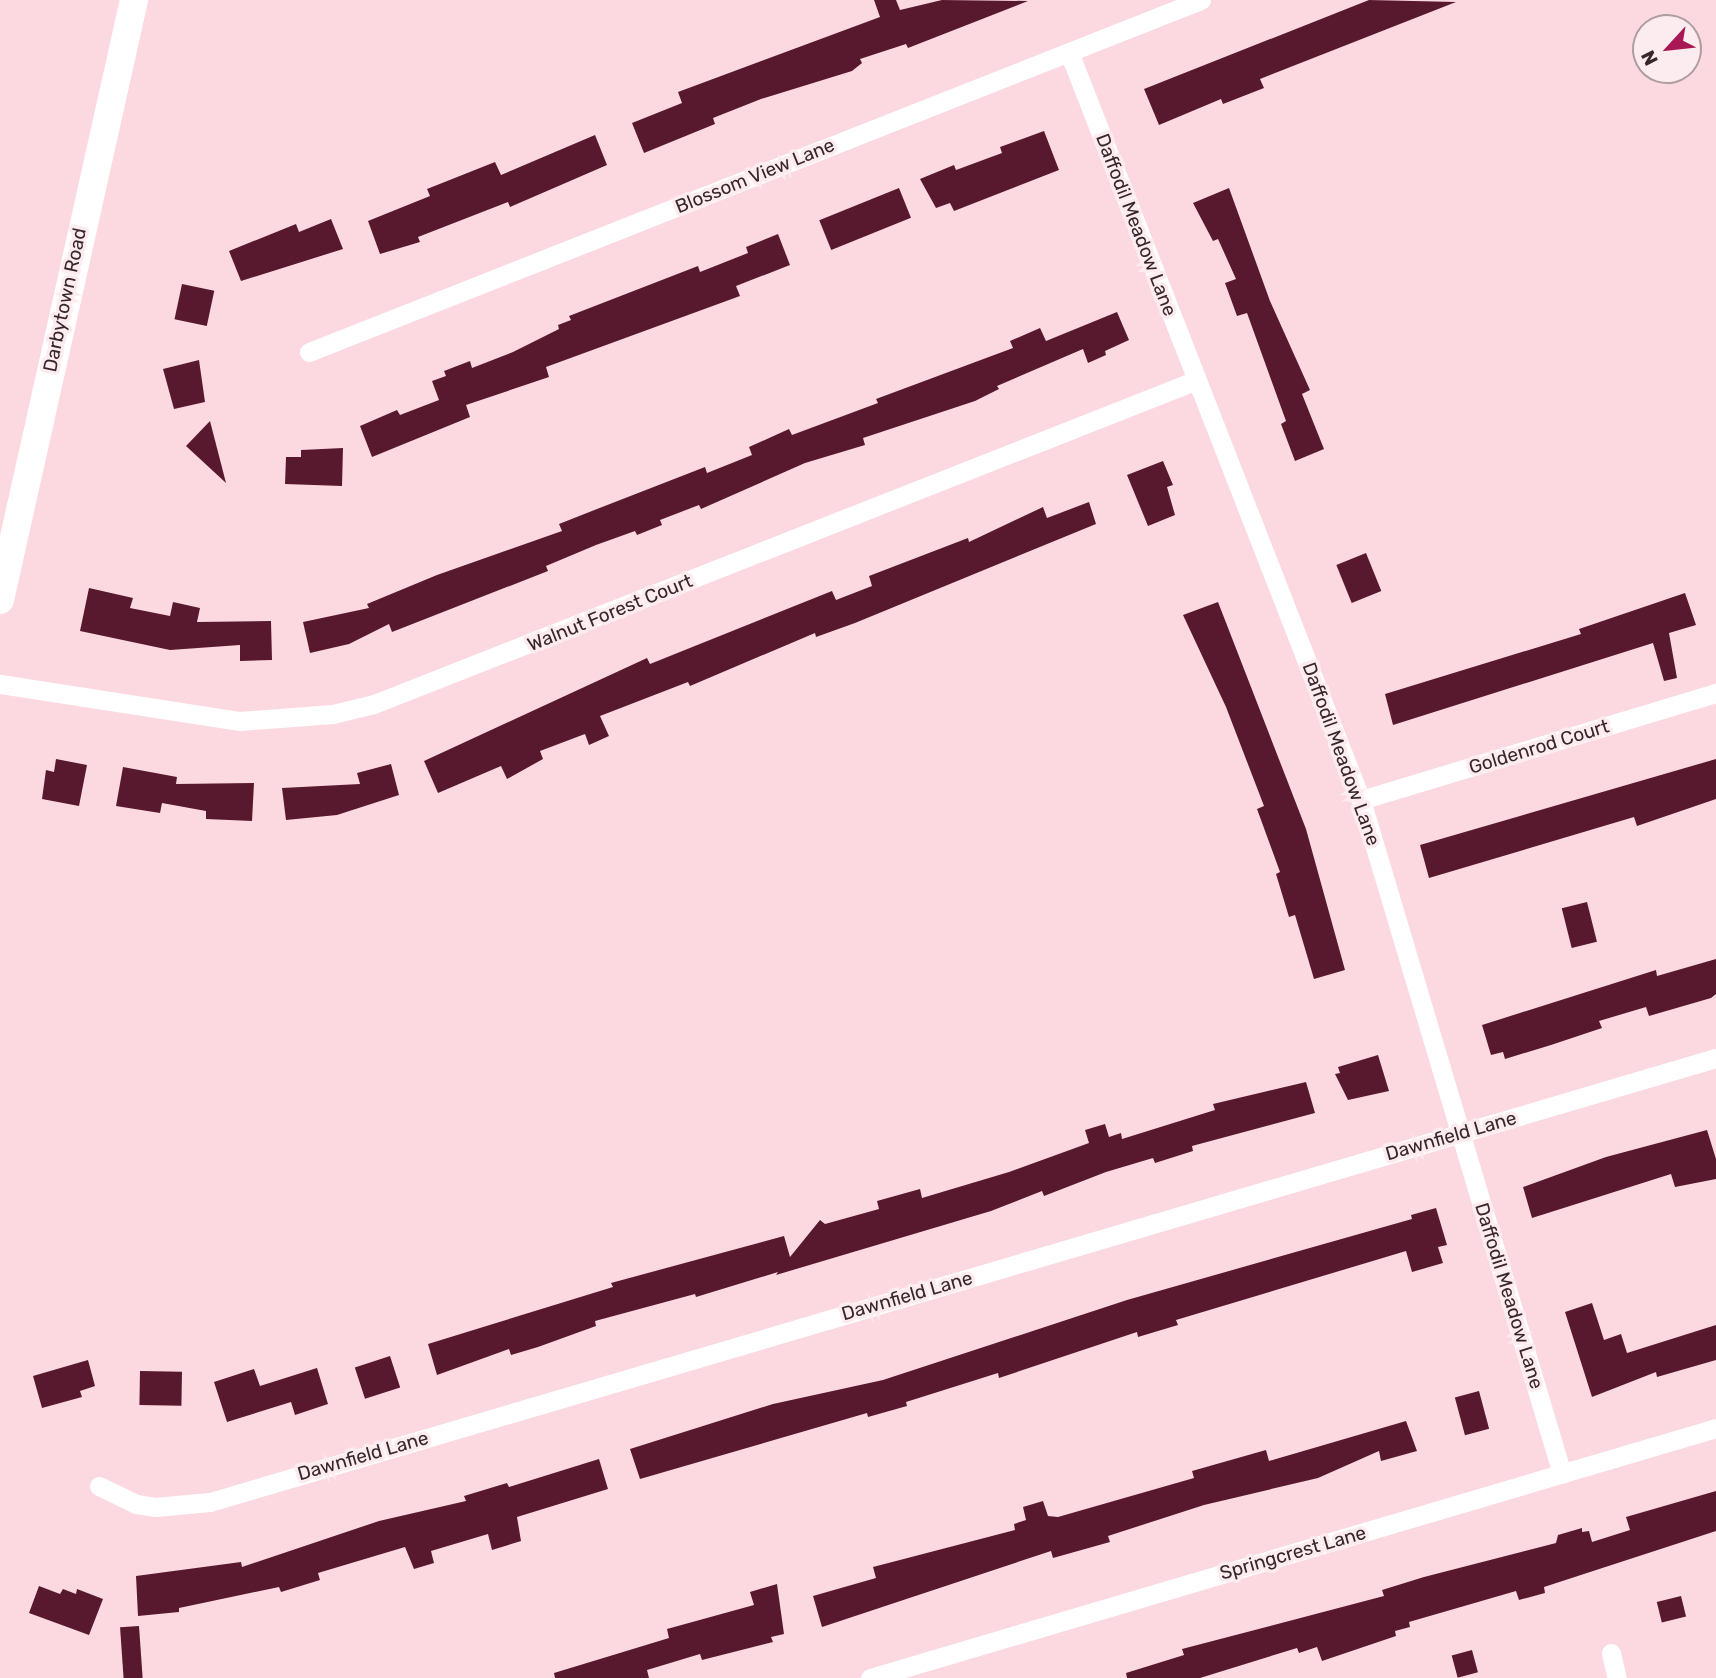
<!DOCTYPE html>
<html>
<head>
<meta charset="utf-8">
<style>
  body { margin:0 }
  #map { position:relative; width:1716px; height:1678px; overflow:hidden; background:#fcd9e1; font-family:Rubik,sans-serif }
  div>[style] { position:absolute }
  .building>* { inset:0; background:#58192f; transform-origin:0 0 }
  .minor>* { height:19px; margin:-9.5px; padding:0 9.5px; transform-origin:9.5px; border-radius:9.5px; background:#fff }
  .secondary>* { height:28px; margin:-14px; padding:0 14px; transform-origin:14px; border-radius:14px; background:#fff }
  span { translate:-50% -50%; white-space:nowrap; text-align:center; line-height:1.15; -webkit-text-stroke:7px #fdecef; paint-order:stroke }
  .street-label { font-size:19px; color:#37272b }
  .north { position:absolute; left:1632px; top:14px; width:70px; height:70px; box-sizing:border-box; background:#fdecef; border:2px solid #ae9da1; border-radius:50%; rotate:243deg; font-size:19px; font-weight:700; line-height:28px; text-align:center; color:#37272b }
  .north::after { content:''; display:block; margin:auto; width:24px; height:32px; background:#a81854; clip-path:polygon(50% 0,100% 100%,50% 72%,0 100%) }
</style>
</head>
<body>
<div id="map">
  <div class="building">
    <div style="clip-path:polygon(874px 0,896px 0,900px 10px,942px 0,1028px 1px,908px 48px,906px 44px,860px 59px,862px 63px,852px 71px,761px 99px,713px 118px,715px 124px,644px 153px,632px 123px,682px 103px,678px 92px,880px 17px)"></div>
    <div style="clip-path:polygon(1369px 0,1456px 2px,1260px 79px,1264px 88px,1223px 104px,1221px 99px,1159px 125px,1144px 89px)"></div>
    <div style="clip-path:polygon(1044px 131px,1059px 170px,954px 211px,950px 203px,936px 208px,920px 179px,954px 165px,956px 170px,1002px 153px,1000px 147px)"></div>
    <div style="clip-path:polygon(595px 135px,607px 165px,510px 207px,508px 202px,418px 237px,420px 242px,380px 254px,368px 221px,430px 196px,427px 189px,495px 162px,501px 175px)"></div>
    <div style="left:899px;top:188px;width:32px;height:86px;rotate:68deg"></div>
    <div style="clip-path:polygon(1229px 188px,1270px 301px,1310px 390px,1302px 394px,1324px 449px,1295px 461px,1281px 424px,1286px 421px,1247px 313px,1237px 316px,1225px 283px,1236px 279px,1218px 239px,1213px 241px,1193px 203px)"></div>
    <div style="clip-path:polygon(331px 219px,343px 249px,241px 281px,229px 251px,296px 224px,299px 232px)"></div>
    <div style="clip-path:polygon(778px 234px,790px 265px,736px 286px,740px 296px,546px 367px,549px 377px,466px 405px,470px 417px,372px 457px,360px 426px,397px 410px,400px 415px,439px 400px,432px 381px,446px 376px,444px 371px,470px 361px,472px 368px,513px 352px,559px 329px,558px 325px,571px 320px,569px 316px,698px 266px,700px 272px,748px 253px,746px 247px)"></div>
    <div style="left:182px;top:284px;width:33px;height:36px;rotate:12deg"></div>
    <div style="clip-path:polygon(1117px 312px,1129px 340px,1105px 351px,1106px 355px,1088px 363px,1083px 349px,997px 386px,999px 389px,975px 401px,863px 438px,865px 445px,805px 463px,701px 509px,699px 505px,660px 520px,662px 525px,637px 535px,635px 531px,596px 545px,546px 566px,548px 571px,392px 632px,389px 624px,349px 644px,310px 653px,303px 622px,369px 608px,367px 604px,437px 575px,562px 531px,559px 524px,597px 509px,705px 467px,707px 473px,752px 455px,749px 447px,789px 429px,792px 435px,878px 403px,876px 399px,1013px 348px,1010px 341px,1040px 328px,1046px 341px)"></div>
    <div style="clip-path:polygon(199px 360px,205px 402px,174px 409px,163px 369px)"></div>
    <div style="clip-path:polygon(210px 421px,226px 483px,186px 446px)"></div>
    <div style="clip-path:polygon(343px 448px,342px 486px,285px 484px,286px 457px,301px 457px,301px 450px)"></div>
    <div style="clip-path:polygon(1163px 461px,1173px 485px,1167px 487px,1175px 515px,1148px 526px,1127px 475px)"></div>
    <div style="clip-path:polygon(1089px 502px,1096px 524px,855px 623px,816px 637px,815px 633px,690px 686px,688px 682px,600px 716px,609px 736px,589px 745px,585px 734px,540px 751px,543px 759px,507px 779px,501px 766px,438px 793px,424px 761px,647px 658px,650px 664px,832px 591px,836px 600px,872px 586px,869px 576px,968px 538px,969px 542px,1043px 507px,1047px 518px)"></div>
    <div style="left:1366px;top:553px;width:41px;height:32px;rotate:68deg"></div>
    <div style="clip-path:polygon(89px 588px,133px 598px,130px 608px,170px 616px,173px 602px,200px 608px,197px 622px,271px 621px,272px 660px,240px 661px,240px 645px,170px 650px,80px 631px)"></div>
    <div style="clip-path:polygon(1685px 593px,1696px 625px,1669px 633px,1677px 678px,1664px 681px,1653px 643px,1393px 725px,1385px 694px,1581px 634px,1579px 629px)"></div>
    <div style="clip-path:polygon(1218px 602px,1306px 829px,1345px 970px,1314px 979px,1295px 915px,1289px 917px,1276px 874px,1280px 872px,1257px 809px,1264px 806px,1226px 707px,1183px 615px)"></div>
    <div style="clip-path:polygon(56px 759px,87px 765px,79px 806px,42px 799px,46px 770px,54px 772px)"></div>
    <div style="clip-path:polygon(1716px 759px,1716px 799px,1637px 826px,1634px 817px,1429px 878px,1420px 845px)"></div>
    <div style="clip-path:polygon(391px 764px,399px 795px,337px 815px,286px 820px,282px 788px,360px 784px,357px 773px)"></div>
    <div style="clip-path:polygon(123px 767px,177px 777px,176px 784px,254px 783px,252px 821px,206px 819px,206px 811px,162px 803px,160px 813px,116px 806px)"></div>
    <div style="left:1587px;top:902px;width:41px;height:26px;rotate:76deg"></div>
    <div style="clip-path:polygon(1716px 959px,1716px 994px,1711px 998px,1649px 1016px,1646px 1007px,1599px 1021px,1602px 1028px,1551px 1045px,1505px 1059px,1503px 1052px,1491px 1055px,1482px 1025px,1656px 970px,1657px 976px)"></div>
    <div style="clip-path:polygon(1378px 1055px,1389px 1091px,1348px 1100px,1335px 1074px,1340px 1073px,1338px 1067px)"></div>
    <div style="clip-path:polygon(1306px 1082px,1315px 1113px,1192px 1146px,1193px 1151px,1155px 1163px,1153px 1158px,1106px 1172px,1044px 1196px,1042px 1191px,991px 1211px,776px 1275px,778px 1272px,696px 1297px,695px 1294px,595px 1321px,596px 1326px,538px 1347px,511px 1355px,509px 1349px,437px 1375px,428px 1344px,613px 1287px,611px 1283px,784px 1236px,790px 1257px,820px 1220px,825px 1224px,879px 1209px,877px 1201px,920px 1189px,922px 1198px,1009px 1172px,1089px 1143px,1085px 1130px,1105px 1124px,1109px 1137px,1121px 1133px,1122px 1139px,1215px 1110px,1213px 1104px)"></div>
    <div style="clip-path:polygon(1707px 1130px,1716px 1159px,1716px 1179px,1675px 1187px,1671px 1174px,1532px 1218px,1523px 1187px,1606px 1157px)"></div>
    <div style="clip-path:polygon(1436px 1208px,1447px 1245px,1438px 1247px,1443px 1263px,1412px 1272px,1406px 1251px,1176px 1320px,1178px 1325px,1138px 1337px,1137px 1332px,999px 1378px,998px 1373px,906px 1402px,907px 1406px,868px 1417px,867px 1413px,640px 1479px,630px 1449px,773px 1404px,883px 1380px,1127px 1300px,1412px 1219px,1411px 1215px)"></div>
    <div style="clip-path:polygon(1592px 1303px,1604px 1340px,1621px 1334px,1627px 1353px,1716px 1325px,1716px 1360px,1657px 1377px,1656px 1372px,1592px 1397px,1565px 1312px)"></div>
    <div style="left:390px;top:1356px;width:33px;height:37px;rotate:72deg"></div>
    <div style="clip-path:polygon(88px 1360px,95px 1386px,80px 1391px,82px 1397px,42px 1408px,33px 1376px)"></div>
    <div style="clip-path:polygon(317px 1368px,328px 1404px,295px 1415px,291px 1402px,227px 1422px,214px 1382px,254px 1369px,260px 1386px)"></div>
    <div style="left:140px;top:1371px;width:42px;height:34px;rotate:1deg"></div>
    <div style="left:1479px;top:1391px;width:39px;height:25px;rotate:75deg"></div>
    <div style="clip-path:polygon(1406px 1421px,1417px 1451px,1381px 1461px,1379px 1451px,1318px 1478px,1204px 1505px,1108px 1536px,1110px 1542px,1053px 1558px,1051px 1551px,822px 1627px,813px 1596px,876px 1578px,873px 1567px,1015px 1530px,1014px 1524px,1026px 1520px,1023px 1507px,1043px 1501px,1048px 1516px,1058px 1517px,1194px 1478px,1192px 1471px,1266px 1450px,1269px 1461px)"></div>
    <div style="clip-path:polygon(599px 1459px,608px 1489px,517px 1517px,521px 1541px,492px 1550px,488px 1534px,431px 1551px,434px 1563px,414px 1569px,405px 1547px,318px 1573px,320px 1580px,281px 1592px,279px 1587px,179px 1608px,179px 1612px,138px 1616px,136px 1576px,241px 1562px,242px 1567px,379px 1521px,466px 1501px,464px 1496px,507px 1483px,509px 1487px)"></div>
    <div style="clip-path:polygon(1716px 1491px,1716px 1531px,1544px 1587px,1545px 1593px,1519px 1600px,1516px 1591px,1409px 1622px,1410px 1627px,1395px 1631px,1396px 1636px,1322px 1661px,1317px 1647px,1299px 1653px,1297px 1648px,1200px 1678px,1127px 1678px,1126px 1673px,1184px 1655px,1182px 1649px,1384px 1596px,1382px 1590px,1424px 1577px,1556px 1543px,1558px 1535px,1582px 1528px,1582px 1532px,1589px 1531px,1592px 1542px,1630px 1530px,1626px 1517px)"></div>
    <div style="clip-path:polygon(777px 1584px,784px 1634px,771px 1637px,773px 1642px,702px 1660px,700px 1654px,647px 1670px,649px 1678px,555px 1678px,554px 1673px,669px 1638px,667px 1629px,754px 1605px,750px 1592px)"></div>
    <div style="clip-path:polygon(39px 1586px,60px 1594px,63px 1589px,76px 1594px,77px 1589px,103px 1599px,89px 1635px,29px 1613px)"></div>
    <div style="left:1681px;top:1596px;width:21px;height:25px;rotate:76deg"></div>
    <div style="left:139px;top:1626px;width:52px;height:19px;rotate:86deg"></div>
    <div style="left:1472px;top:1650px;width:23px;height:21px;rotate:75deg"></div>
  </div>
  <div class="minor">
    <div style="left:1069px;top:52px;width:803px;rotate:68.68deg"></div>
    <div style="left:1361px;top:800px;width:703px;rotate:73.39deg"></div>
    <div style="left:309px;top:352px;width:959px;rotate:-21.54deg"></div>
    <div style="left:0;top:684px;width:243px;rotate:8.8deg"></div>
    <div style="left:240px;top:721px;width:93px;rotate:-4.3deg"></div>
    <div style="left:333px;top:714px;width:42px;rotate:-13.7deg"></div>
    <div style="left:374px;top:704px;width:884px;rotate:-21.49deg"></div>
    <div style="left:1361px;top:800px;width:371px;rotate:-16.8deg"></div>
    <div style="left:99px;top:1486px;width:41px;rotate:25.9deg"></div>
    <div style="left:136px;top:1504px;width:19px;rotate:9deg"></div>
    <div style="left:155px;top:1507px;width:55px;rotate:-5.2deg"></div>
    <div style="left:210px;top:1502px;width:1570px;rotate:-16.43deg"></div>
    <div style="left:1611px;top:1653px;width:26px;rotate:77deg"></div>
    <div style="left:870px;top:1678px;width:882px;rotate:-16.46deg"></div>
  </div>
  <div class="secondary">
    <div style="left:0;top:600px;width:615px;rotate:-77.41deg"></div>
  </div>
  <div class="street-label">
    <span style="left:755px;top:176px;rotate:-22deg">Blossom View Lane</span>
    <span style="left:1136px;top:225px;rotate:69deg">Daffodil Meadow Lane</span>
    <span style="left:65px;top:300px;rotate:-78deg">Darbytown Road</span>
    <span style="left:610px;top:613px;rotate:-22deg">Walnut Forest Court</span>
    <span style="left:1539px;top:747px;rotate:-17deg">Goldenrod Court</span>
    <span style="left:1341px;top:754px;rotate:70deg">Daffodil Meadow Lane</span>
    <span style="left:1451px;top:1136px;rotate:-16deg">Dawnfield Lane</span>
    <span style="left:907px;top:1296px;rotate:-16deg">Dawnfield Lane</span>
    <span style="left:1509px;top:1296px;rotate:73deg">Daffodil Meadow Lane</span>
    <span style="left:363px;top:1456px;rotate:-16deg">Dawnfield Lane</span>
    <span style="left:1293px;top:1553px;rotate:-16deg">Springcrest Lane</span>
  </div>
  <div class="north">N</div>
</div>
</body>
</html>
